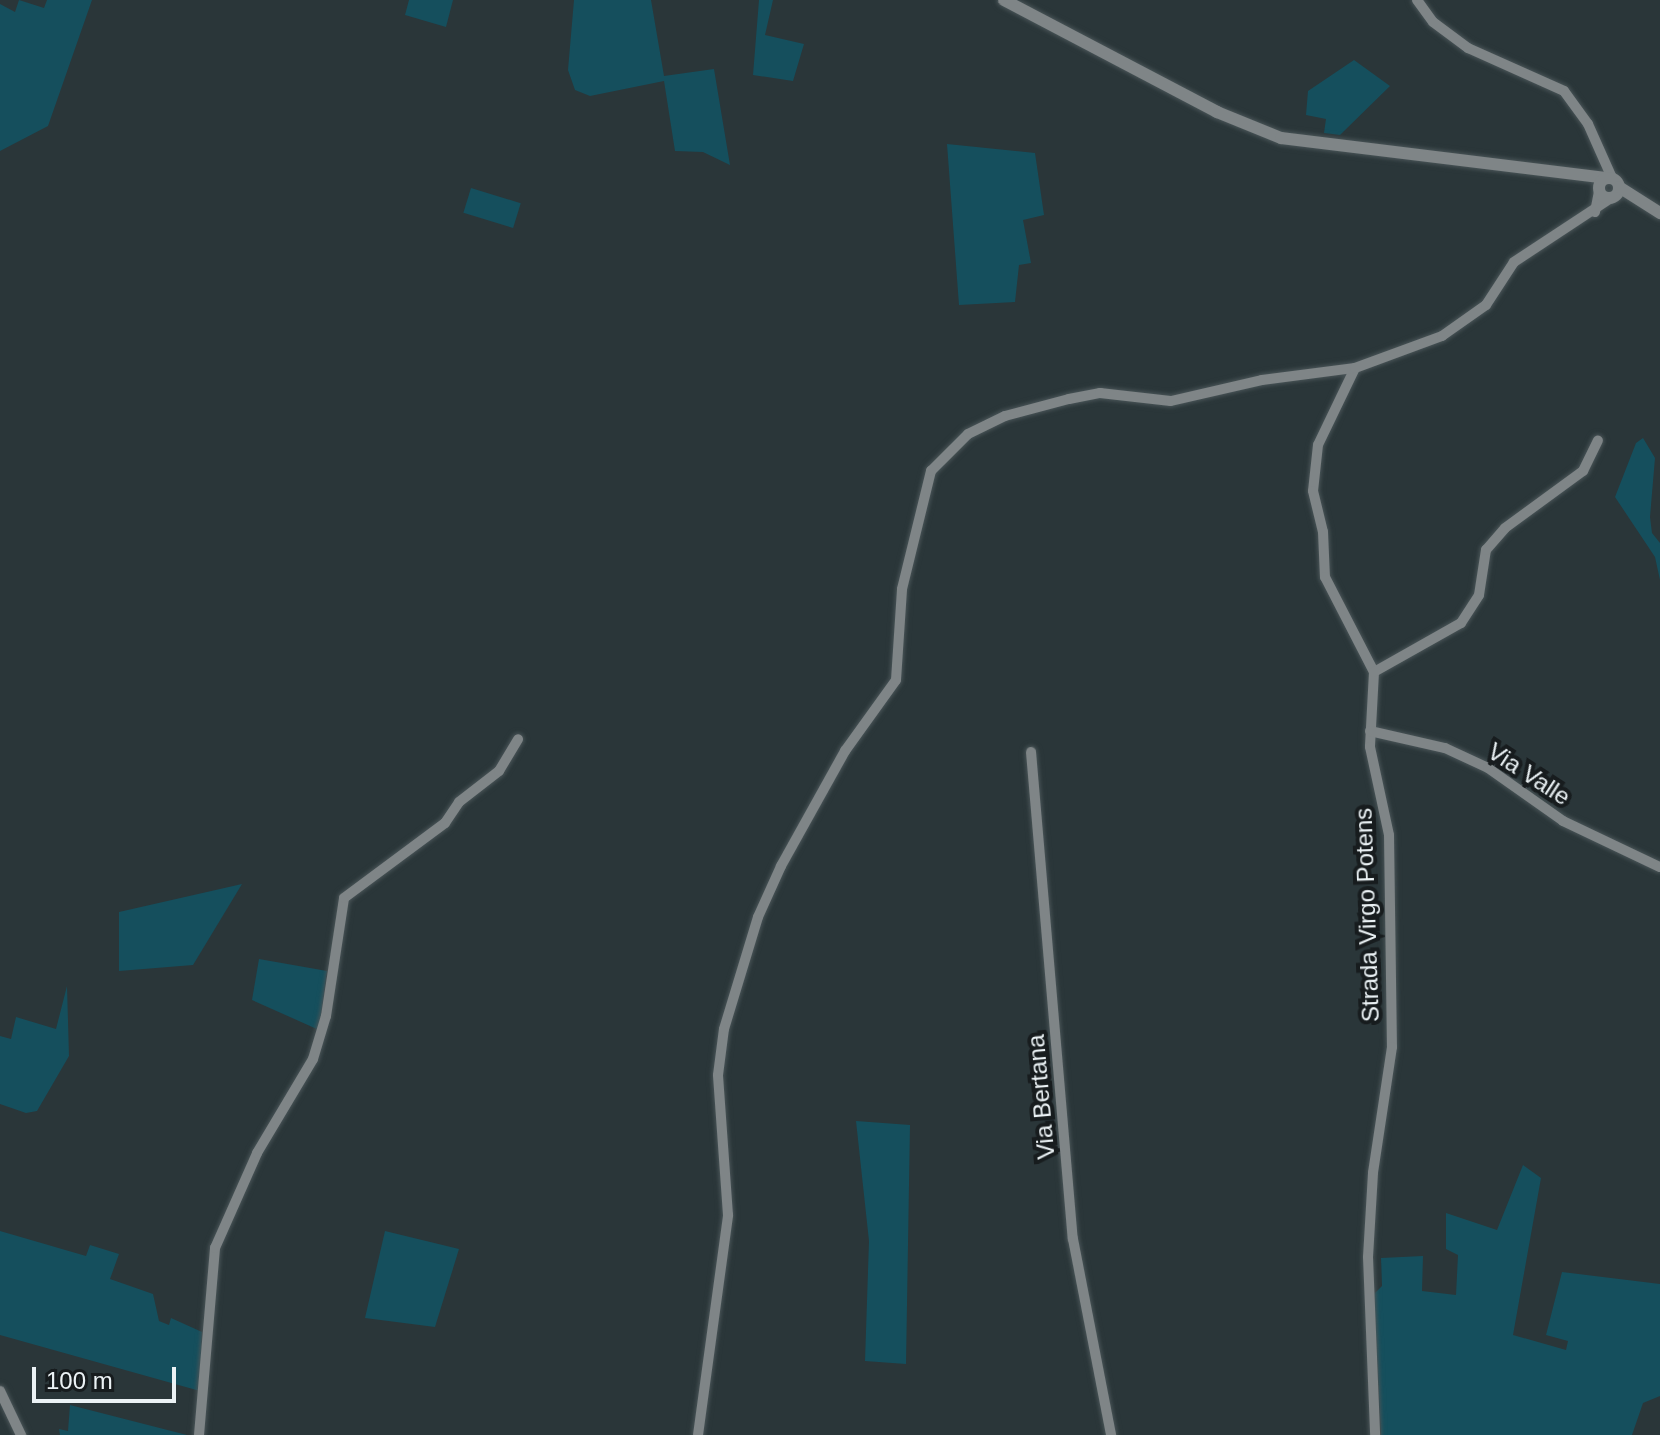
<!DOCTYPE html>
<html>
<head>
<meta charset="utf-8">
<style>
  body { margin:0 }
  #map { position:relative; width:1660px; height:1435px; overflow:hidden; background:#2a3639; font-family:Helvetica,sans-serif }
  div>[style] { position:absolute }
  .green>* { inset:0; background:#154f5d; transform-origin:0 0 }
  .roads { filter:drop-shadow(0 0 2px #495457) drop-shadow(0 0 2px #495457) }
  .minor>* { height:10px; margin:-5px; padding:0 5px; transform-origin:5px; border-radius:5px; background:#7f8587 }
  .tertiary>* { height:12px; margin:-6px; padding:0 6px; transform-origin:6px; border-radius:6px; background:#7f8587 }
  .tertiary>.ring { margin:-6px; padding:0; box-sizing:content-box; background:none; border:12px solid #7f8587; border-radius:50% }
  span { translate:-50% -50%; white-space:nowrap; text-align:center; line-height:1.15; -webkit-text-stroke:8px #171c1e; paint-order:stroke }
  .street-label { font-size:24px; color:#ebf2f5 }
  .scale { position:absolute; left:32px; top:1367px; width:144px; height:36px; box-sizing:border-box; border:4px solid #ebf2f5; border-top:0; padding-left:10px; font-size:24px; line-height:28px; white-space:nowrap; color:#ebf2f5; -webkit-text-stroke:6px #171c1e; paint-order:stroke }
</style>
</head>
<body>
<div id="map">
  <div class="green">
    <div style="clip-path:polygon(19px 0,44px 8px,47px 0,92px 0,48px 126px,0 151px,0 4px,15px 12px)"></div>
    <div style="clip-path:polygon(409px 0,453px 0,446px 27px,405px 15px)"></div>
    <div style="clip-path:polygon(574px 0,651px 0,664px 76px,714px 69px,730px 165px,703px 152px,675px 151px,664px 81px,590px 96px,575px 90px,568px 70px)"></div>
    <div style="clip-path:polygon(759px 0,773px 0,765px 35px,804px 44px,793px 81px,753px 75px)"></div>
    <div style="clip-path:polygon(1354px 60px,1390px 86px,1340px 135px,1324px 133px,1326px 119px,1306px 115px,1308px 91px)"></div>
    <div style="clip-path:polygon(947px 144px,1035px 153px,1044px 215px,1023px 220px,1031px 263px,1019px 265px,1015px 302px,959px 305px)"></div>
    <div style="left:471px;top:188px;width:52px;height:26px;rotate:17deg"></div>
    <div style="clip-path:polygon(1643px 438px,1655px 458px,1650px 517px,1652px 533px,1660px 543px,1660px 580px,1655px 557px,1615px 497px,1636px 443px)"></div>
    <div style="clip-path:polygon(242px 884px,193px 965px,119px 971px,119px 912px)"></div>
    <div style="clip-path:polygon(259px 959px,327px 971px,319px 1030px,252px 1000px)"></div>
    <div style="clip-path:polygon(67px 986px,69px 1056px,37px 1111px,26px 1113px,0 1104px,0 1036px,11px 1039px,16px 1017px,56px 1029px)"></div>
    <div style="clip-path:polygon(856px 1121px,910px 1125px,906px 1364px,865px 1361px,869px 1241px)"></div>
    <div style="clip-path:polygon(1523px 1165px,1541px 1178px,1513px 1335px,1566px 1350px,1568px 1341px,1546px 1335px,1562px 1272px,1660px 1284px,1660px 1396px,1643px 1403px,1632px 1435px,1381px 1435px,1374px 1294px,1382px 1286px,1381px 1258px,1423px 1256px,1422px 1291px,1456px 1295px,1458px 1255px,1446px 1249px,1446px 1213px,1497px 1230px)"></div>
    <div style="clip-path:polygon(0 1231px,86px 1256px,90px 1245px,119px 1254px,110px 1279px,153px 1294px,159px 1321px,169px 1325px,171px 1318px,202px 1332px,200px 1391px,0 1335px)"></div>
    <div style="clip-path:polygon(385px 1231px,459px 1249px,435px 1327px,365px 1318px)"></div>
    <div style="clip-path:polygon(70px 1405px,187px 1435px,60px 1435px,59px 1429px,68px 1431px)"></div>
  </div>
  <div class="roads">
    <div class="minor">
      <div style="left:1417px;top:0;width:27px;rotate:54deg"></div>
      <div style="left:1433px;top:22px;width:44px;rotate:36.6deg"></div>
      <div style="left:1468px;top:48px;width:105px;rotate:24.1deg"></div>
      <div style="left:1564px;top:91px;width:41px;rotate:54deg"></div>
      <div style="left:1588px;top:124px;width:59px;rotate:66deg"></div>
      <div style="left:1595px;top:212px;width:21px;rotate:-79deg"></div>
      <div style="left:1355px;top:368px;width:85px;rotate:115.7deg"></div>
      <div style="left:1318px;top:445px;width:46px;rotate:96.2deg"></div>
      <div style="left:1313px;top:491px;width:42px;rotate:76.3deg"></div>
      <div style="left:1323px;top:532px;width:45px;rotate:87.5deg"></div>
      <div style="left:1325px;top:577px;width:107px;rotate:62.7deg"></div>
      <div style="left:1374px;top:672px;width:75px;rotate:93.1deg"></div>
      <div style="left:1370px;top:747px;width:90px;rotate:77.8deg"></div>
      <div style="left:1389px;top:835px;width:212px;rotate:89.2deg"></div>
      <div style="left:1392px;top:1047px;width:127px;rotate:98.6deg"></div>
      <div style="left:1373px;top:1173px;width:84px;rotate:93.4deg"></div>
      <div style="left:1368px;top:1257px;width:178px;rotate:87.7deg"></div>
      <div style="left:1374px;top:672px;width:100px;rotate:-29.4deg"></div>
      <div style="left:1461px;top:623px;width:33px;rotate:-57deg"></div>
      <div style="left:1479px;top:595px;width:46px;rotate:-81.2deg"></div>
      <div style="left:1486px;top:550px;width:29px;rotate:-49deg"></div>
      <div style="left:1505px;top:528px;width:97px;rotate:-36.2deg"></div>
      <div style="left:1583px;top:471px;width:34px;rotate:-64deg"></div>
      <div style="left:1370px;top:731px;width:77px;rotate:12.8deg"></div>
      <div style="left:1445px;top:748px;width:47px;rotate:24.9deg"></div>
      <div style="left:1488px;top:768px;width:92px;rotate:35.2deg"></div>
      <div style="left:1563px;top:821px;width:107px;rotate:25.4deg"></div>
      <div style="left:1031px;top:752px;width:489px;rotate:85.1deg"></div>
      <div style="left:1073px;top:1239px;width:200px;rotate:79deg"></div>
      <div style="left:0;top:1391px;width:49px;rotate:64.5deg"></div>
      <div style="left:199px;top:1435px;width:188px;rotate:-85.1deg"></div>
      <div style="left:215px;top:1248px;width:104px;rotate:-66.1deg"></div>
      <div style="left:257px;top:1153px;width:109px;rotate:-59.2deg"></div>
      <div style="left:313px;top:1059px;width:45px;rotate:-73.2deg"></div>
      <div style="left:326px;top:1016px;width:119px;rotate:-81.3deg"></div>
      <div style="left:344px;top:898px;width:126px;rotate:-36.6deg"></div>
      <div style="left:445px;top:823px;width:25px;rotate:-56deg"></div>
      <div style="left:459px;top:802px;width:51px;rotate:-37.8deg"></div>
      <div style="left:499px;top:771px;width:37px;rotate:-59deg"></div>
      <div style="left:698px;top:1435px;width:222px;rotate:-82.2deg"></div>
      <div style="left:728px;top:1215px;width:140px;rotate:-94.1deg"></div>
      <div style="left:718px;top:1075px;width:46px;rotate:-82.6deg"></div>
      <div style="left:724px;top:1029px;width:117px;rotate:-73.1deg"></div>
      <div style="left:758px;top:917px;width:56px;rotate:-65.7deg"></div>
      <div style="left:781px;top:866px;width:132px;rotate:-60.9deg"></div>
      <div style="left:845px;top:751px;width:87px;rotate:-54.3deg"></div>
      <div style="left:896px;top:680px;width:91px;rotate:-86.2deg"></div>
      <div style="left:902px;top:589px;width:122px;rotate:-76.2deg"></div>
      <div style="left:931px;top:471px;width:52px;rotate:-45deg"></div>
      <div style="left:968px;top:434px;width:41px;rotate:-25.9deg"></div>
      <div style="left:1005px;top:416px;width:66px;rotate:-14.9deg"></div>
      <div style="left:1069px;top:399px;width:32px;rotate:-11deg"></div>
      <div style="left:1100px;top:393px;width:71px;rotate:6.4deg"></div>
      <div style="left:1171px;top:401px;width:93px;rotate:-13deg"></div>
      <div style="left:1262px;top:380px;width:94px;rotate:-7.4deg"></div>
      <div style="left:1355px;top:368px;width:93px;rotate:-20.2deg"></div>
      <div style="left:1442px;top:336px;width:54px;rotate:-35.2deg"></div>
      <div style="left:1486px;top:305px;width:51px;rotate:-56.9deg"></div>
      <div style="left:1514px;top:262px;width:116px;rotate:-33.4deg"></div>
    </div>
    <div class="tertiary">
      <div style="left:1004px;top:0;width:241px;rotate:27.7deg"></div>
      <div style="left:1217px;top:112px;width:69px;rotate:22.1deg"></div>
      <div style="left:1281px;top:138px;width:329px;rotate:7deg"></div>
      <div class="ring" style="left:1599px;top:178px;width:8px;height:8px"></div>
      <div style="left:1619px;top:187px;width:49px;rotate:32.4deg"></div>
    </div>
  </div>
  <div class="street-label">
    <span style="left:1529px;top:774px;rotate:33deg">Via Valle</span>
    <span style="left:1367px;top:915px;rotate:-92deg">Strada Virgo Potens</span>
    <span style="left:1041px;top:1097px;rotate:-95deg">Via Bertana</span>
  </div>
  <div class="scale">100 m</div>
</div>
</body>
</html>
